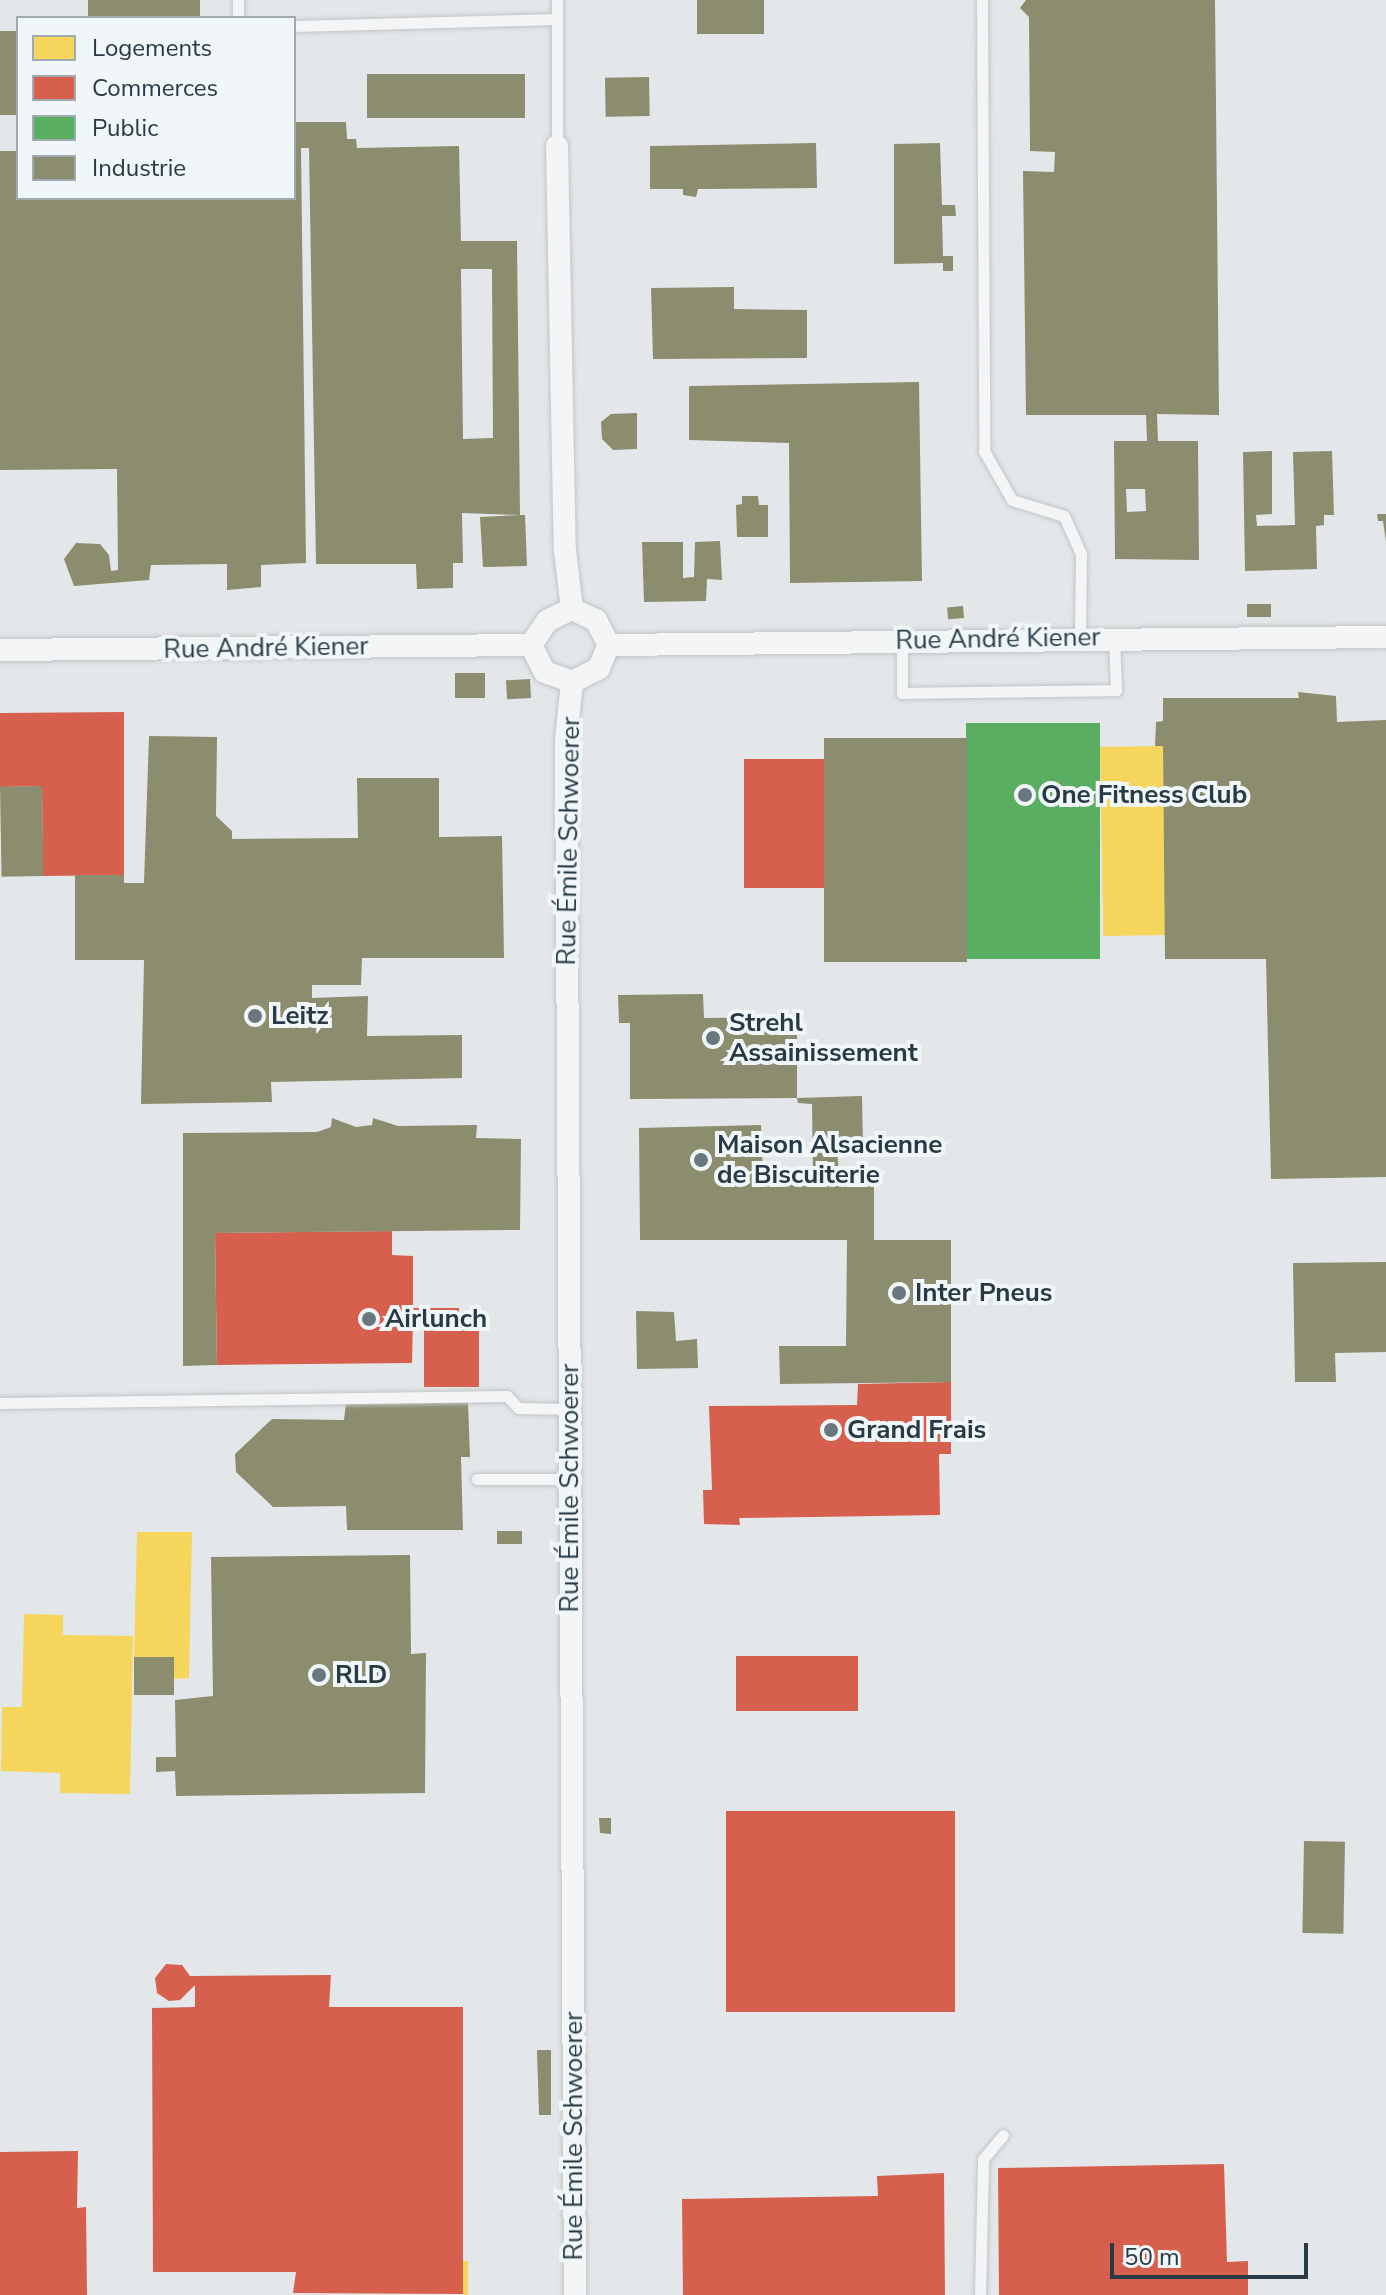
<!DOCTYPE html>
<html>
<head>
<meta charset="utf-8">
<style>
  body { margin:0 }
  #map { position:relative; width:1386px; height:2295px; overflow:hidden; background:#e4e7e9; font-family:"Nunito Sans",sans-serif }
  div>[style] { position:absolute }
  .homes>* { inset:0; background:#f6d55c; transform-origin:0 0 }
  .shops>* { inset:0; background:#d6604d; transform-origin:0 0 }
  .public>* { inset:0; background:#5aae61; transform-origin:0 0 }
  .industry>* { inset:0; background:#8c8c6e; transform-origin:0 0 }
  .roads { filter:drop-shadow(0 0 2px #c2c5c7) drop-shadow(0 0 2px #c2c5c7) }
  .service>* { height:11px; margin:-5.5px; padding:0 5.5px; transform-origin:5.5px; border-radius:5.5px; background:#f3f5f6 }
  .minor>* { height:22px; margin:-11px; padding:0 11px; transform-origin:11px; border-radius:11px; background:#f3f5f6 }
  .dots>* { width:22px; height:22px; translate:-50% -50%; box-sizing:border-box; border:4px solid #f1f6f8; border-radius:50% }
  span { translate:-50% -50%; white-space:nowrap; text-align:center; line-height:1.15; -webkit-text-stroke:8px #f1f6f8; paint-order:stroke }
  .street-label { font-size:26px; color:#273a46 }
  .poi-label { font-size:26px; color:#273a46; font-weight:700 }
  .left { translate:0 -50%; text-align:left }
  .legend { position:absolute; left:16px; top:16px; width:280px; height:184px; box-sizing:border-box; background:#f1f6f8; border:2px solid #a0abb1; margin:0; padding:10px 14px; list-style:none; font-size:24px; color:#273a46 }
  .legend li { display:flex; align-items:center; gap:16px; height:40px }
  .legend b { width:40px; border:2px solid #a0abb1 }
  .scale { position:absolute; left:1110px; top:2243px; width:198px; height:36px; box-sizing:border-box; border:4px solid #273a46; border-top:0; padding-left:10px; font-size:24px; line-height:28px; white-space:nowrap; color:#273a46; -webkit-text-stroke:6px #f1f6f8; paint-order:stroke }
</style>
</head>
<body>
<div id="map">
  <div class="homes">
    <div style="left:1163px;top:746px;width:189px;height:63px;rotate:89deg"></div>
    <div style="clip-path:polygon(137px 1532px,192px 1532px,189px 1678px,174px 1679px,174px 1657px,134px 1657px)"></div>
    <div style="clip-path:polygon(24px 1614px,63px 1615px,63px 1635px,133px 1636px,130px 1794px,60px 1793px,60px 1773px,1px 1771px,2px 1707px,22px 1707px)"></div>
    <div style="left:468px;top:2261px;width:34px;height:5px;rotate:90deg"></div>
  </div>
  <div class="shops">
    <div style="clip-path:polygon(124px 712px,124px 875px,43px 876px,42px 786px,0 787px,0 713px)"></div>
    <div style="left:744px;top:759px;width:80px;height:129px"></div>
    <div style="clip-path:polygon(392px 1231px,392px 1255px,413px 1256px,413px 1308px,459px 1308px,459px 1321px,479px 1321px,479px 1387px,424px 1387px,424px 1320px,413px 1320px,412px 1363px,217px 1365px,215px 1233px)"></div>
    <div style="clip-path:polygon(951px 1382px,951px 1454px,939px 1454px,940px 1515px,739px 1518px,740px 1525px,704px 1524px,703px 1490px,712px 1490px,709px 1406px,857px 1405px,858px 1384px)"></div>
    <div style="left:858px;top:1656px;width:55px;height:122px;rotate:90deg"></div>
    <div style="left:955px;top:1811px;width:201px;height:229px;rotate:90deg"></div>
    <div style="clip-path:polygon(166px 1964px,182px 1965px,190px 1976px,331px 1975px,329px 2007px,463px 2007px,463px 2294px,293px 2293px,296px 2272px,153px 2272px,152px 2008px,195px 2007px,195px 1985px,180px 2000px,169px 2001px,157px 1993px,155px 1978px)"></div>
    <div style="clip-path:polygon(78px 2151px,77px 2208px,86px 2207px,87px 2295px,0 2295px,0 2152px)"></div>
    <div style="clip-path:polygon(1224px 2164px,1227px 2262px,1248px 2261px,1248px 2295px,999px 2295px,998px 2168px)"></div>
    <div style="clip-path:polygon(944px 2173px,945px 2295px,683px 2295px,682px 2199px,878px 2196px,877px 2176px)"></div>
  </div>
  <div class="public">
    <div style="left:966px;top:723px;width:134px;height:236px"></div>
  </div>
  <div class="industry">
    <div style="left:88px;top:0;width:112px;height:18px"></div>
    <div style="left:697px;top:0;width:67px;height:34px"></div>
    <div style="clip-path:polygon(evenodd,1026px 0,1215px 0,1219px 415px,1157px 414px,1158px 441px,1198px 441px,1199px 560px,1115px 559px,1114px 441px,1147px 441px,1146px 415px,1026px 415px,1023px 171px,1054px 172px,1055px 152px,1030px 151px,1029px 17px,1020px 8px,1026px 0,1126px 489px,1145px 489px,1146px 511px,1127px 512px,1126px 489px)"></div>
    <div style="left:0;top:31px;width:18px;height:84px"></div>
    <div style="left:525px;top:74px;width:44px;height:158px;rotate:90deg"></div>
    <div style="left:649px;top:77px;width:39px;height:44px;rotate:89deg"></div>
    <div style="clip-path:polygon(evenodd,294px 122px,346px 122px,347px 139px,356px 139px,357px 148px,459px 146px,461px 241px,517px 241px,520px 515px,462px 513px,463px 563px,453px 563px,453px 588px,417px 589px,416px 564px,316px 564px,309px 148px,301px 148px,306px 563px,261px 565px,261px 587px,227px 590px,227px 564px,151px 565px,149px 580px,74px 586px,64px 559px,76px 543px,100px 544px,109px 555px,111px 571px,118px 570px,117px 469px,0 470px,0 151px,18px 151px,18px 198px,294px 198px,294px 122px,461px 269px,492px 269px,493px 438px,463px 439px,461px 269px)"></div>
    <div style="clip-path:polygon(816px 143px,817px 188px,698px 189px,696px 197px,683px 195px,683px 189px,650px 189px,650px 146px)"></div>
    <div style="clip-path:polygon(940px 143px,942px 205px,955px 205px,956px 216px,942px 216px,943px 256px,953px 256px,953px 271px,943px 271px,943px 263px,894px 264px,894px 144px)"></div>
    <div style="clip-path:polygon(734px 287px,734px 309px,807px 310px,807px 358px,653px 359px,651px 288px)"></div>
    <div style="clip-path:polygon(919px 382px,922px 581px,790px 583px,789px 443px,689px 440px,689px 386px)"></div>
    <div style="clip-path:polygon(637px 413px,637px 449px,613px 450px,602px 439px,601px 422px,611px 414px)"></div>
    <div style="clip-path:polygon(1272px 451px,1272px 514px,1256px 515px,1257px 526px,1295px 525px,1293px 452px,1332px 451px,1334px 515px,1324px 515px,1324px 525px,1316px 526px,1317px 569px,1245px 571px,1243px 452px)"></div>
    <div style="clip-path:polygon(742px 496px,758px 496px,759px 505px,768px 505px,768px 537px,737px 537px,736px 505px,742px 504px)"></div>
    <div style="clip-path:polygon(1377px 514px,1386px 514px,1386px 542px,1383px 521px,1378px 521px)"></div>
    <div style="clip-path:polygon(520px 515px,525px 515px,527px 566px,483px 567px,480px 517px)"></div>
    <div style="clip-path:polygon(720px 541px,722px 580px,707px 579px,706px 601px,644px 602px,642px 542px,683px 542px,683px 578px,694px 577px,695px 542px)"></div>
    <div style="left:1247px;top:604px;width:24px;height:13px"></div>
    <div style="left:963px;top:606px;width:12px;height:16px;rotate:85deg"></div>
    <div style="left:485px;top:673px;width:25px;height:30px;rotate:90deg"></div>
    <div style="left:530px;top:679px;width:19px;height:24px;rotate:87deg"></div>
    <div style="clip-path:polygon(1298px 692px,1336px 696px,1337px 722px,1386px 720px,1386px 1177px,1271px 1179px,1266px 959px,1165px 959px,1163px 746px,1155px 746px,1156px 722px,1163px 721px,1163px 698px,1299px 698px)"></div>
    <div style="clip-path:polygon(149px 736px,217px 737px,216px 816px,232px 831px,232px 839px,358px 838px,357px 778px,439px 778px,439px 837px,502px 836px,504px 958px,362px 958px,361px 985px,312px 985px,312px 998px,368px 996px,367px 1036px,462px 1035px,462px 1078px,271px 1082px,272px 1102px,141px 1104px,144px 960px,75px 960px,75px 875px,124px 875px,124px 883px,144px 883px)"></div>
    <div style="left:824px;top:738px;width:143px;height:224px"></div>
    <div style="left:42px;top:786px;width:90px;height:42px;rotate:89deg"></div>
    <div style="clip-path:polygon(703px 994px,704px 1018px,797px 1017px,797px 1098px,630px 1099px,630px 1023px,619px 1023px,618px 995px)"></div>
    <div style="clip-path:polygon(862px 1096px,863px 1147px,837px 1148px,839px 1176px,874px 1175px,874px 1240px,951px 1240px,951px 1382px,780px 1384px,779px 1346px,846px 1346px,847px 1240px,640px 1240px,639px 1128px,761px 1125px,763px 1175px,813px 1173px,812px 1104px,798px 1103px,797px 1098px)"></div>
    <div style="clip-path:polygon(332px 1118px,356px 1127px,372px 1125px,373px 1118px,398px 1126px,477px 1125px,476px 1138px,521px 1139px,520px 1230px,215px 1233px,217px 1365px,183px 1366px,183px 1133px,317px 1132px,331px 1127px)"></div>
    <div style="clip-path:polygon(1386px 1262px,1386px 1352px,1335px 1353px,1336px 1382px,1295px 1382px,1293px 1263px)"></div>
    <div style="clip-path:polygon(636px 1311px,674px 1312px,676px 1341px,697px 1339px,698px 1368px,637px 1369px)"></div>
    <div style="clip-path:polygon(468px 1402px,470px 1457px,461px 1457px,463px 1530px,347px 1530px,346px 1506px,273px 1507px,236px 1472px,235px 1454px,272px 1419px,344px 1420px,346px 1403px)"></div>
    <div style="left:497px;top:1531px;width:25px;height:13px"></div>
    <div style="clip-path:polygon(410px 1555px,411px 1654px,426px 1653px,425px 1793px,176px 1796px,175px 1771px,156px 1772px,156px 1757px,176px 1757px,175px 1700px,213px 1696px,211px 1557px)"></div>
    <div style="left:134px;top:1657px;width:40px;height:38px"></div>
    <div style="clip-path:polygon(599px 1818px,611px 1818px,611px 1834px,600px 1833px)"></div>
    <div style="left:1304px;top:1841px;width:41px;height:92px;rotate:1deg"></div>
    <div style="clip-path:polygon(537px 2050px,551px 2050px,551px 2115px,539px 2115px)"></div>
  </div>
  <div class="roads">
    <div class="service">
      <div style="left:238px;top:0;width:18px;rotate:90deg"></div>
      <div style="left:982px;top:0;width:451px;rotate:89.7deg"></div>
      <div style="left:984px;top:451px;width:56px;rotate:60.3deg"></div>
      <div style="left:1012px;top:500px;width:54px;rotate:17.1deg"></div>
      <div style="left:1064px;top:516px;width:42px;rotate:65.9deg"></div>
      <div style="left:1081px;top:554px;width:85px;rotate:90.7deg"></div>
      <div style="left:294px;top:26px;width:263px;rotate:-1.5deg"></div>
      <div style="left:557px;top:146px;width:146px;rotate:-90deg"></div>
      <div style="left:902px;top:641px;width:52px;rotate:90deg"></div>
      <div style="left:902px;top:693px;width:214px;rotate:-0.8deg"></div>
      <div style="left:1116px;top:690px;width:52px;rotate:-92.2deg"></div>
      <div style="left:0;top:1403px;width:507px;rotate:-0.79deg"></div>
      <div style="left:507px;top:1396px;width:16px;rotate:47deg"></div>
      <div style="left:518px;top:1408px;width:52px;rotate:1.1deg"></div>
      <div style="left:477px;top:1479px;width:93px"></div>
      <div style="left:980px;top:2295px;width:136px;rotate:-88.7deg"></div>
      <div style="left:983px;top:2159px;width:31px;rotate:-50deg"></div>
    </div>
    <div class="minor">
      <div style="left:557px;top:146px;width:405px;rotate:88.9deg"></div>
      <div style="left:565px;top:551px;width:58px;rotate:83.1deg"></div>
      <div style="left:531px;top:645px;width:30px;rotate:63deg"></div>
      <div style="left:545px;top:672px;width:29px;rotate:20deg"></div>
      <div style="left:572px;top:682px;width:30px;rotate:-27deg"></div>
      <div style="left:599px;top:668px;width:25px;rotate:-67deg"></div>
      <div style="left:531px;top:645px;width:29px;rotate:-56deg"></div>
      <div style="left:547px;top:621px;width:28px;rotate:-26deg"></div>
      <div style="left:572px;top:609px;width:26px;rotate:25deg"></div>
      <div style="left:596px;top:620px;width:28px;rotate:63deg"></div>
      <div style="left:609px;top:645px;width:777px;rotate:-0.59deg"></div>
      <div style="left:0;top:650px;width:531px;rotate:-0.54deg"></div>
      <div style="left:572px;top:682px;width:58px;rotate:95.9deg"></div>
      <div style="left:566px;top:740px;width:1555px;rotate:89.67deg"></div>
    </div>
  </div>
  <div class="dots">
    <div style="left:1025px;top:795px;background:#69777f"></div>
    <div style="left:255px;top:1016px;background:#69777f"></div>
    <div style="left:713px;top:1038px;background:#69777f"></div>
    <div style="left:701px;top:1160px;background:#69777f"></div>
    <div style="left:899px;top:1293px;background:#69777f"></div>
    <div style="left:369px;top:1319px;background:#69777f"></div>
    <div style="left:831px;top:1430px;background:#69777f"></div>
    <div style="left:319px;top:1675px;background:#69777f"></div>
  </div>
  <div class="street-label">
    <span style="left:998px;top:639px;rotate:-1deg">Rue André Kiener</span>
    <span style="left:266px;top:648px;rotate:-1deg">Rue André Kiener</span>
    <span style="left:569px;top:841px;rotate:-89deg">Rue Émile Schwoerer</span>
    <span style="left:570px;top:1488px;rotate:-90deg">Rue Émile Schwoerer</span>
    <span style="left:574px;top:2136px;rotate:-90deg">Rue Émile Schwoerer</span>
  </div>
  <div class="poi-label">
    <span class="left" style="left:1041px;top:795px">One Fitness Club</span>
    <span class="left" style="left:271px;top:1016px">Leitz</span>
    <span class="left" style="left:729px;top:1038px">Strehl<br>Assainissement</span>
    <span class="left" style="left:717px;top:1160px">Maison Alsacienne<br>de Biscuiterie</span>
    <span class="left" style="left:915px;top:1293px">Inter Pneus</span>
    <span class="left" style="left:385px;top:1319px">Airlunch</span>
    <span class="left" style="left:847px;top:1430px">Grand Frais</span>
    <span class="left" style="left:335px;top:1675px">RLD</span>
  </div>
  <ul class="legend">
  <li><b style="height:22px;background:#f6d55c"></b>Logements</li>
  <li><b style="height:22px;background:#d6604d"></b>Commerces</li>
  <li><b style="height:22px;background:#5aae61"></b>Public</li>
  <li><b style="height:22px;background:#8c8c6e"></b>Industrie</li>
  </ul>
  <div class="scale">50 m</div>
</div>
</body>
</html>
